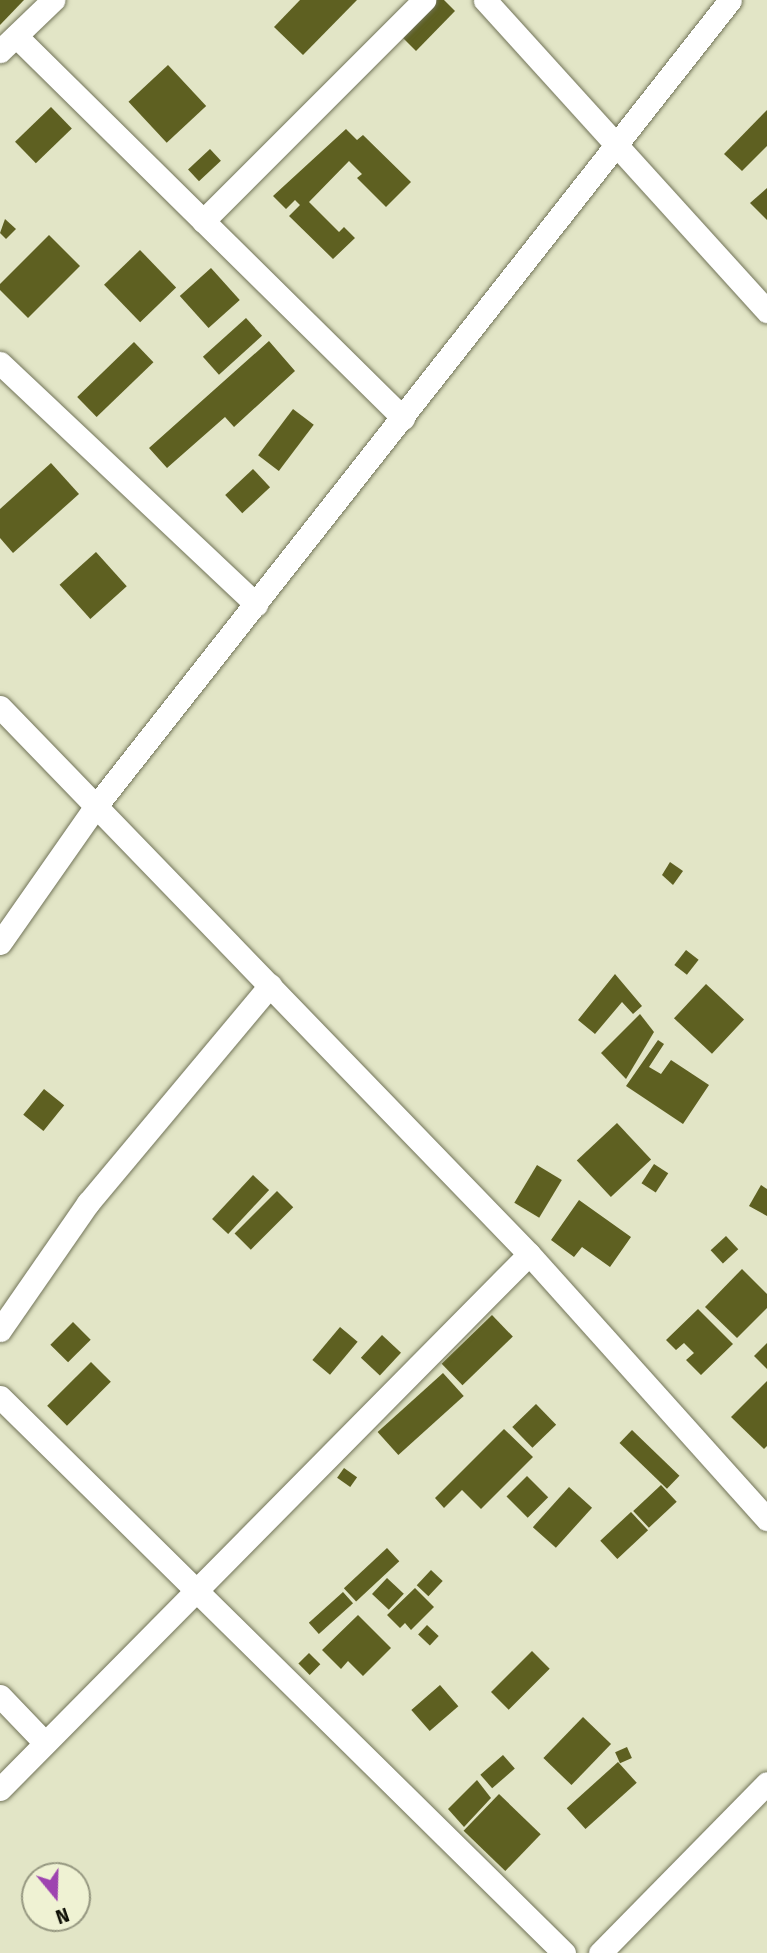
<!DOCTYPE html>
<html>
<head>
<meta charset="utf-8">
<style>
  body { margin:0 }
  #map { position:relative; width:767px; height:1953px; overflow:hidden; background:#e2e5c6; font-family:"Fira Sans",sans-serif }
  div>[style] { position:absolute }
  .building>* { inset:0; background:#5e6021; transform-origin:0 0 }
  .roads { filter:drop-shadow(0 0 2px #727459) drop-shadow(0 0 2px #727459) }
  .minor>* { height:23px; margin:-11.5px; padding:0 11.5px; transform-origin:11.5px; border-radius:11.5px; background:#fff }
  span { translate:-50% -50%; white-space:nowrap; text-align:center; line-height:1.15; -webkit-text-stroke:7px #eff2d3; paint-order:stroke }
  .north { position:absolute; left:21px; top:1862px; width:70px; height:70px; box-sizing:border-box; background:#eff2d3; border:2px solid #969881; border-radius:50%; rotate:161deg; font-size:19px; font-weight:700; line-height:28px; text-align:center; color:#101107 }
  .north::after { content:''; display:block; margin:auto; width:24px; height:32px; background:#9e44b0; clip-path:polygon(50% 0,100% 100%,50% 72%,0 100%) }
</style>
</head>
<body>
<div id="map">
  <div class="building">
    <div style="clip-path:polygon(0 0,24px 0,0 25px)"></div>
    <div style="clip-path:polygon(300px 0,357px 0,303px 55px,274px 27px)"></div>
    <div style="clip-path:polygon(436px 0,444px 0,455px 11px,416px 51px,400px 35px)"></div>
    <div style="left:168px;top:65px;width:56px;height:54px;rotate:47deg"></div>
    <div style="left:51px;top:107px;width:30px;height:50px;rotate:46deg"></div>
    <div style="clip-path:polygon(767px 110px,767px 146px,742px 171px,724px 154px)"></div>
    <div style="clip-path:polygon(346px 129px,357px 140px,363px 135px,411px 182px,386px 207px,357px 178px,362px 174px,349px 161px,309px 202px,339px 232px,344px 227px,355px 238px,333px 259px,289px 216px,300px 205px,295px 200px,286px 209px,273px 196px)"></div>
    <div style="left:210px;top:149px;width:16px;height:30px;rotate:47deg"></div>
    <div style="clip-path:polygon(767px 188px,767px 220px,750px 203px)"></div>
    <div style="clip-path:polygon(5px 219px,16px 229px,6px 239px,0 233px)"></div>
    <div style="clip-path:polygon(49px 235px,80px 266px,28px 318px,0 290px,0 284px)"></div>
    <div style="left:140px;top:250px;width:52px;height:50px;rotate:46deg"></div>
    <div style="left:211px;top:268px;width:43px;height:42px;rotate:48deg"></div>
    <div style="left:246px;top:318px;width:24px;height:58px;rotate:48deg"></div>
    <div style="clip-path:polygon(269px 341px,295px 371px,234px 427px,225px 417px,167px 468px,149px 448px)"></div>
    <div style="left:134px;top:342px;width:28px;height:79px;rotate:46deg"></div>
    <div style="left:293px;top:409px;width:26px;height:58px;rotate:37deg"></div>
    <div style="clip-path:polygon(51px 463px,79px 494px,13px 553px,0 538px,0 509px)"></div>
    <div style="left:253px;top:469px;width:25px;height:38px;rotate:47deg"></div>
    <div style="left:96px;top:552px;width:46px;height:49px;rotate:48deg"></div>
    <div style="clip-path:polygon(670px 862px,683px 871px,673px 885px,662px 875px)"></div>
    <div style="left:686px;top:950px;width:16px;height:19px;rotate:38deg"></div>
    <div style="clip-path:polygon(615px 974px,642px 1006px,633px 1014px,622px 1002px,595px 1034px,578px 1020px)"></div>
    <div style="left:706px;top:984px;width:52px;height:47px;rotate:43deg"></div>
    <div style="clip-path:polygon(640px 1014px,654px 1032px,626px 1079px,601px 1053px)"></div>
    <div style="clip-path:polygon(658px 1040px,664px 1044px,649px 1067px,661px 1074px,671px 1060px,709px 1085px,683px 1124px,626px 1086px)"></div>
    <div style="left:44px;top:1089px;width:26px;height:33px;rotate:39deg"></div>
    <div style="left:617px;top:1123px;width:50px;height:55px;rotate:47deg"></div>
    <div style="left:654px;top:1164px;width:17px;height:23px;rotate:33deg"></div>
    <div style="left:537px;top:1165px;width:29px;height:44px;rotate:31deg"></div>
    <div style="left:253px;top:1175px;width:22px;height:60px;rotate:43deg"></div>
    <div style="clip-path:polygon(761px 1185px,767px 1189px,767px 1216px,749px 1206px)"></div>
    <div style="left:277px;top:1191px;width:23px;height:60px;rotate:45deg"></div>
    <div style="clip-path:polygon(579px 1200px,631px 1237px,610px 1267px,582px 1247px,574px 1257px,551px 1240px)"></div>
    <div style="left:726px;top:1236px;width:18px;height:21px;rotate:47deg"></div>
    <div style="clip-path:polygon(742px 1269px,767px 1294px,767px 1308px,737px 1338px,705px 1307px)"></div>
    <div style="clip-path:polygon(698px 1309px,733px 1344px,701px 1375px,686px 1360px,694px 1353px,684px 1343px,676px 1350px,666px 1340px)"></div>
    <div style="left:492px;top:1315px;width:30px;height:70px;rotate:46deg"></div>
    <div style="left:73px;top:1322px;width:25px;height:32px;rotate:45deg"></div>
    <div style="left:340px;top:1327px;width:23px;height:43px;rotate:40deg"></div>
    <div style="left:382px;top:1335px;width:26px;height:31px;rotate:43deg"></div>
    <div style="clip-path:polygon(767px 1343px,767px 1369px,754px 1356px)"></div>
    <div style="left:91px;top:1362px;width:28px;height:62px;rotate:45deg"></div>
    <div style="left:443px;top:1373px;width:31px;height:88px;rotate:48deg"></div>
    <div style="clip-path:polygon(767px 1381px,767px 1446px,764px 1449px,731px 1417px)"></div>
    <div style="left:536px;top:1404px;width:29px;height:33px;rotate:46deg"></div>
    <div style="clip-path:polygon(504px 1429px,533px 1457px,481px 1509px,462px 1490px,444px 1508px,435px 1498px)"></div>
    <div style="left:632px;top:1430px;width:66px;height:18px;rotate:44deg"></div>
    <div style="left:344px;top:1468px;width:16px;height:12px;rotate:35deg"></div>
    <div style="left:527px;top:1476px;width:30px;height:29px;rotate:45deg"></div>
    <div style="left:661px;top:1485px;width:23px;height:38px;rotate:47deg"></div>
    <div style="left:569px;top:1487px;width:31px;height:54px;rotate:42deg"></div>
    <div style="left:631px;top:1512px;width:25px;height:42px;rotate:47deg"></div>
    <div style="left:387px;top:1548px;width:18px;height:59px;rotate:47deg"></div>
    <div style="left:431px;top:1570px;width:16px;height:21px;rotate:43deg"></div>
    <div style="left:387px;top:1578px;width:23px;height:22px;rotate:43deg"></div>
    <div style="clip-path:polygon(415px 1588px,434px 1607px,411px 1630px,405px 1623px,400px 1628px,387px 1615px)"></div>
    <div style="left:343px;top:1592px;width:15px;height:46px;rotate:48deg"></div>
    <div style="clip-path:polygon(358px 1615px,391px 1648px,363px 1676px,348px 1661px,341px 1669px,322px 1650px)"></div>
    <div style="left:427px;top:1625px;width:16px;height:13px;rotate:43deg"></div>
    <div style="left:532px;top:1651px;width:25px;height:58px;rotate:45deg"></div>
    <div style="left:309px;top:1653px;width:16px;height:15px;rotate:45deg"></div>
    <div style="left:440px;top:1685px;width:28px;height:38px;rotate:49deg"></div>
    <div style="left:583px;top:1717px;width:39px;height:57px;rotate:44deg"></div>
    <div style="left:627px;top:1747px;width:12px;height:13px;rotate:66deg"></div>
    <div style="left:503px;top:1755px;width:18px;height:30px;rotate:49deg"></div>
    <div style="left:618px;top:1762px;width:28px;height:69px;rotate:48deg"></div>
    <div style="clip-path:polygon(477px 1780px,491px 1798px,464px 1827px,448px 1809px)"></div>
    <div style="left:499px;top:1794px;width:58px;height:51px;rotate:44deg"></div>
  </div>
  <div class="roads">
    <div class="minor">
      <div style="left:485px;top:0;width:420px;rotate:47.8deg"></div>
      <div style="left:16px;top:36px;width:544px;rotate:44.63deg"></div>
      <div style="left:0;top:51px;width:74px;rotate:-43.9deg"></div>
      <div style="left:203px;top:221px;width:313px;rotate:-45deg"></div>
      <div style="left:0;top:363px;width:352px;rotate:43.3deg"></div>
      <div style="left:0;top:707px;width:761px;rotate:45.96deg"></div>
      <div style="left:529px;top:1254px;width:356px;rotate:48.1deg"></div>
      <div style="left:0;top:943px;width:167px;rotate:-55deg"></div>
      <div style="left:96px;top:806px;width:1025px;rotate:-51.81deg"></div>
      <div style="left:0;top:1330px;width:155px;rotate:-55.3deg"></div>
      <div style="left:88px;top:1203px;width:284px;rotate:-50.1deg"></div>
      <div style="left:0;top:1397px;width:792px;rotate:44.59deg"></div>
      <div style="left:0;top:1696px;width:65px;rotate:46.2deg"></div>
      <div style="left:0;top:1789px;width:752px;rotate:-45.32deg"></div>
      <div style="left:600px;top:1953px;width:238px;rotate:-45.5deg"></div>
    </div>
  </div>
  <div class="north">N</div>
</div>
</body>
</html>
